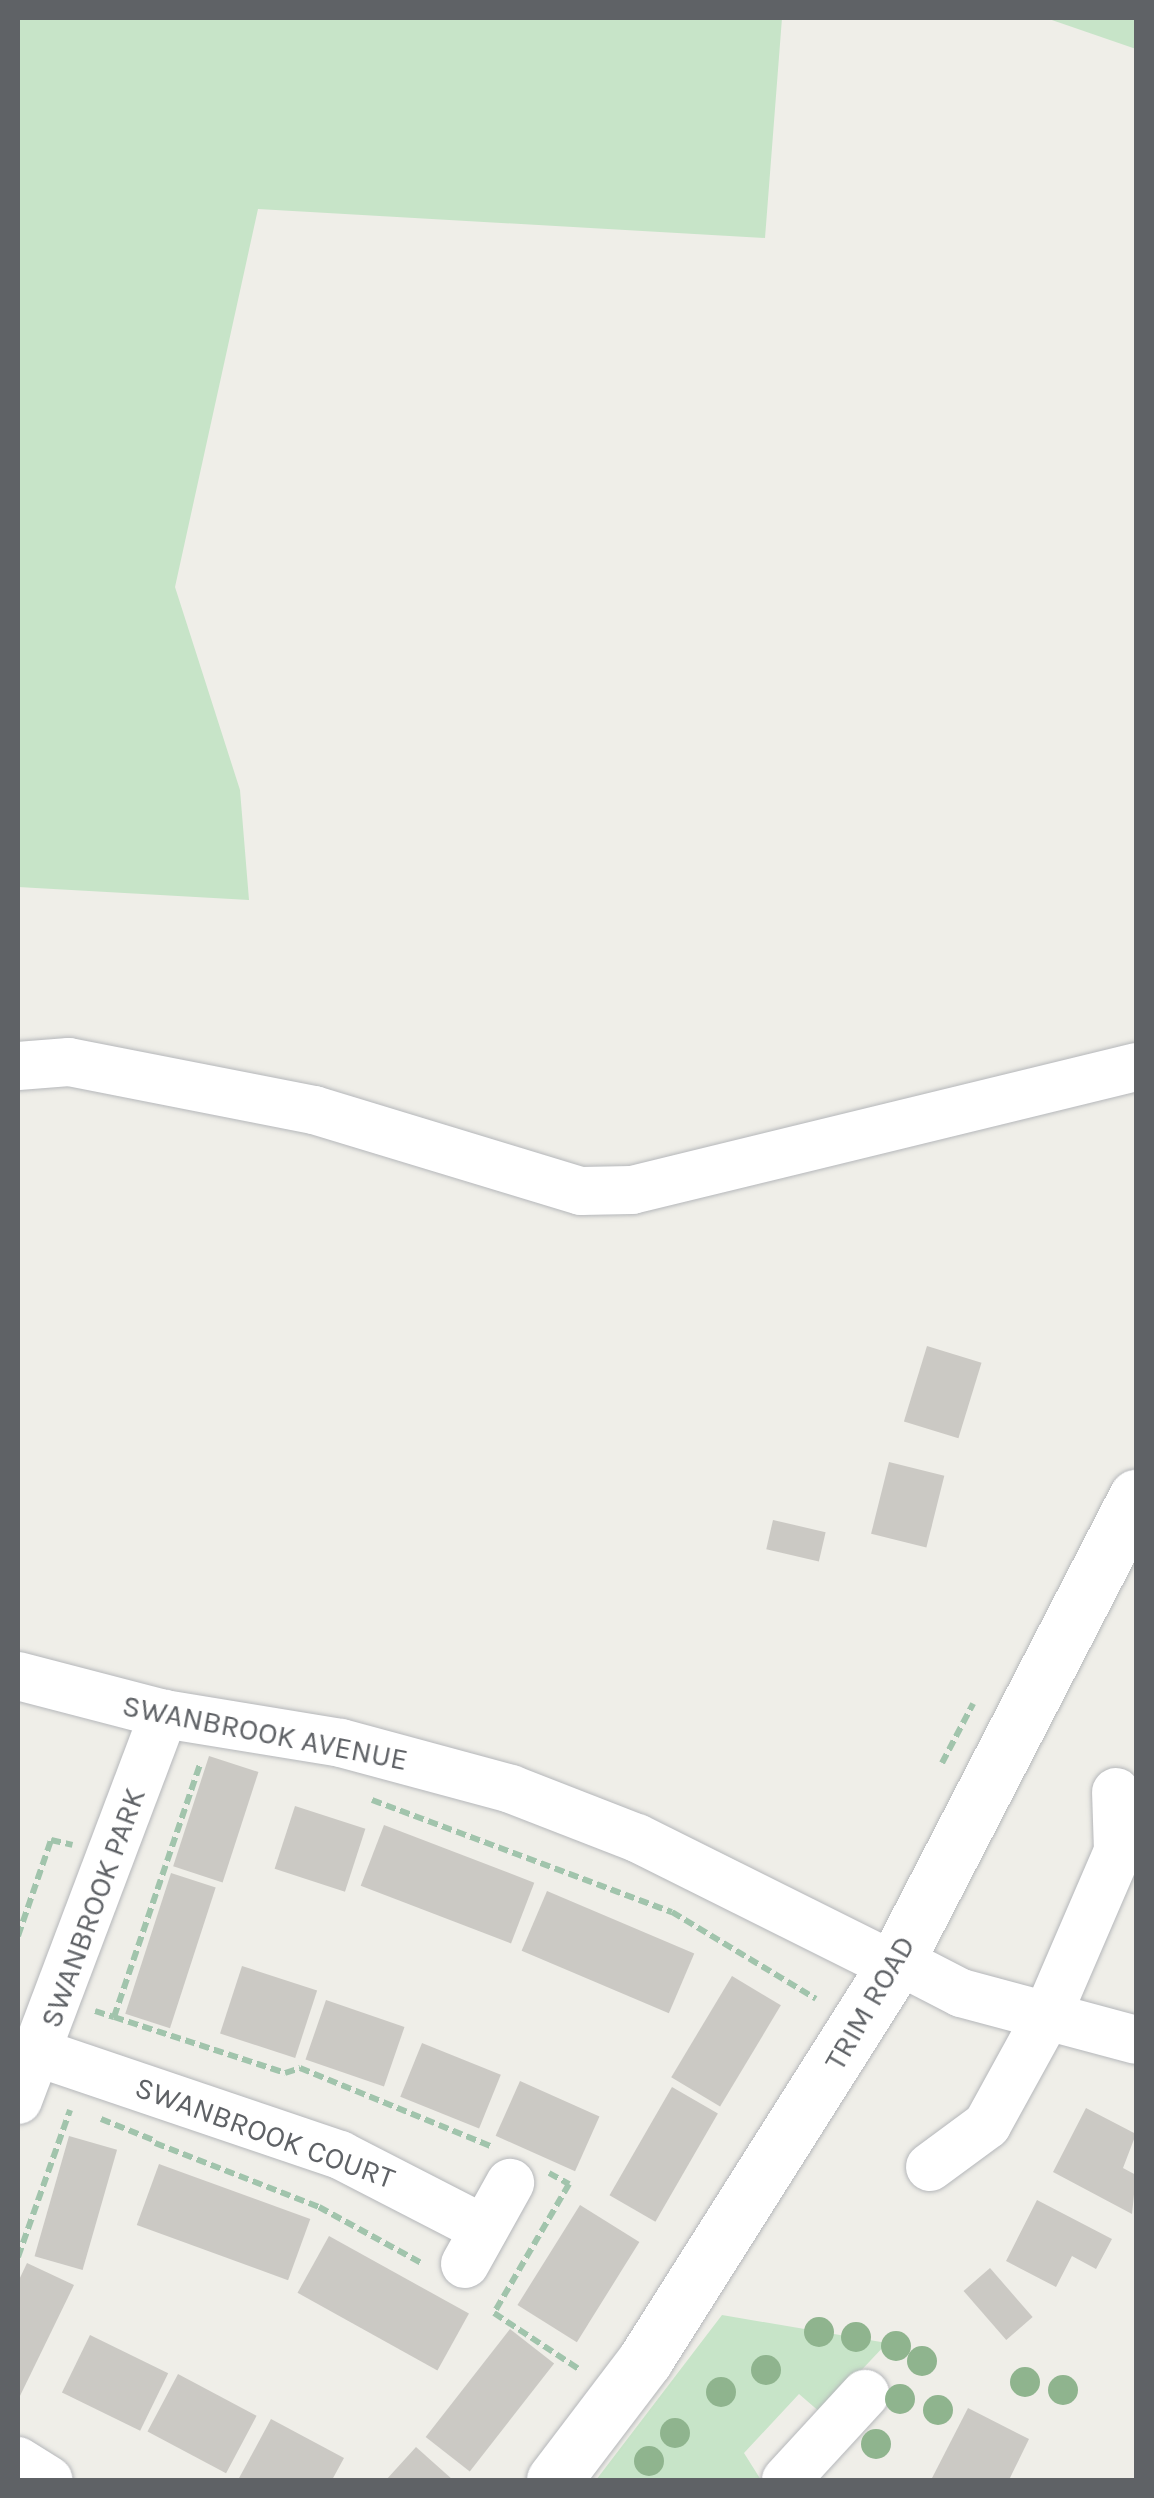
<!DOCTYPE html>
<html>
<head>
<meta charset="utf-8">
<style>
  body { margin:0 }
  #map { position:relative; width:1154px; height:2498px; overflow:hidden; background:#efeee8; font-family:Karla,sans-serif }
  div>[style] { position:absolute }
  .green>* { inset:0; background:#c7e4c8 }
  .building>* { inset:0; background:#cbc9c4; transform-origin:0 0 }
  .path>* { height:6px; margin-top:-3px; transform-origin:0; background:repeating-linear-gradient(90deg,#a1c4ac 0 10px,transparent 0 15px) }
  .roads { filter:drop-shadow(0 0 2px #b5b7ba) drop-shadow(0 0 2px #b5b7ba) }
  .street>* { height:48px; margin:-24px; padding:0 24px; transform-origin:24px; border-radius:24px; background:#fff }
  .secondary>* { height:55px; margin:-27.5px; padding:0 27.5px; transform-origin:27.5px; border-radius:27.5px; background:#fff }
  .trees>* { width:30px; height:30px; margin:-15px; border-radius:50%; background:#8fb48e }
  span { translate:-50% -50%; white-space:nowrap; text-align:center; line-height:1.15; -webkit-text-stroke:9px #fff; paint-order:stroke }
  .street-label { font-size:30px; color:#5f6266 }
  .frame { position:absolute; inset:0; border:20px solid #5f6266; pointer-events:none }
</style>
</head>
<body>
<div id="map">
  <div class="green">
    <div style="clip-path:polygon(18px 18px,782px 18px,765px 238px,258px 209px,175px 587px,240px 790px,249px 900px,18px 887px)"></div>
    <div style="clip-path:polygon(1046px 18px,1136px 18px,1136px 49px)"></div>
    <div style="clip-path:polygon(722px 2315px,887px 2343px,821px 2413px,799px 2394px,744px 2453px,761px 2480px,596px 2480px)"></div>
  </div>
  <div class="building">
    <div style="left:927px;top:1346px;width:57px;height:79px;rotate:17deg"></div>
    <div style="left:889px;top:1462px;width:57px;height:74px;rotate:14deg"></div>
    <div style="left:773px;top:1520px;width:54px;height:30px;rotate:13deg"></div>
    <div style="left:209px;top:1756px;width:52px;height:116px;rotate:18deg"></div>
    <div style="left:295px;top:1806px;width:74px;height:66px;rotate:18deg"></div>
    <div style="left:384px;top:1825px;width:161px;height:65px;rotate:21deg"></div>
    <div style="left:171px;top:1873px;width:47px;height:148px;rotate:18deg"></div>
    <div style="left:547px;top:1891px;width:160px;height:65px;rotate:23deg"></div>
    <div style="left:242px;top:1966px;width:79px;height:71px;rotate:18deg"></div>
    <div style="left:732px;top:1976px;width:57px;height:118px;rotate:31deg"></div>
    <div style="left:326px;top:2000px;width:83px;height:63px;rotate:19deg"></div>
    <div style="left:422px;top:2043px;width:85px;height:58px;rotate:22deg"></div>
    <div style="left:520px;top:2081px;width:87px;height:60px;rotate:24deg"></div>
    <div style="left:672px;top:2087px;width:53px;height:125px;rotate:30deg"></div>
    <div style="clip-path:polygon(1086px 2108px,1136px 2134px,1123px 2168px,1136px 2175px,1132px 2214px,1053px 2172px)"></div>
    <div style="left:69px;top:2136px;width:50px;height:125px;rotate:16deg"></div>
    <div style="left:159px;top:2164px;width:161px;height:65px;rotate:20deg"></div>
    <div style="clip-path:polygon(1037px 2200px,1112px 2239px,1096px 2269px,1072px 2256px,1056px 2287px,1006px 2261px)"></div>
    <div style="left:580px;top:2205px;width:70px;height:118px;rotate:32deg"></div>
    <div style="left:329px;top:2236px;width:160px;height:65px;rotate:29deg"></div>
    <div style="clip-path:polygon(27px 2263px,74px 2285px,18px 2400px,18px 2282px)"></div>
    <div style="left:990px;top:2268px;width:65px;height:35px;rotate:49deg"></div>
    <div style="left:510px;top:2329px;width:56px;height:137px;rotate:38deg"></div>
    <div style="left:90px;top:2335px;width:87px;height:64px;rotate:26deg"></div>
    <div style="left:178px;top:2374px;width:89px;height:65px;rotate:28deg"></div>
    <div style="clip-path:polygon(968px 2408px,1029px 2439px,1009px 2480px,931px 2480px)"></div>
    <div style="clip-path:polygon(271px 2419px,344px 2458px,332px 2480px,238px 2480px)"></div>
    <div style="clip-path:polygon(416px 2447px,453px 2480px,386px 2480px)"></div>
  </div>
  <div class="path">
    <div style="left:942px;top:1763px;width:67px;rotate:-62.3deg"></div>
    <div style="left:372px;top:1800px;width:320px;rotate:20.5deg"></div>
    <div style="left:672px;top:1912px;width:168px;rotate:31.1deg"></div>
    <div style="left:18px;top:1936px;width:102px;rotate:-71deg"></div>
    <div style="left:51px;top:1840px;width:22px;rotate:13deg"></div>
    <div style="left:95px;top:2011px;width:20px;rotate:18deg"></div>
    <div style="left:114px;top:2017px;width:267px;rotate:-71.2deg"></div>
    <div style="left:114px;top:2017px;width:180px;rotate:18.1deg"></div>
    <div style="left:285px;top:2073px;width:16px;rotate:-18deg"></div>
    <div style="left:300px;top:2068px;width:209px;rotate:22.3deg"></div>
    <div style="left:101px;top:2119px;width:59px;rotate:21.8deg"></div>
    <div style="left:155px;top:2143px;width:176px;rotate:21.3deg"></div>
    <div style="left:319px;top:2207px;width:119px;rotate:28.7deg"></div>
    <div style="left:549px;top:2173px;width:23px;rotate:29deg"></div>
    <div style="left:569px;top:2184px;width:149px;rotate:120.2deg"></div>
    <div style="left:494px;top:2313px;width:102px;rotate:33.4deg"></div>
    <div style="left:18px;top:2257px;width:156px;rotate:-70.5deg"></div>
  </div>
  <div class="roads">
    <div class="street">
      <div style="left:18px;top:1066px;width:51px;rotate:-4.5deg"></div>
      <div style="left:69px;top:1062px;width:250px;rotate:11.1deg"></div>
      <div style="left:314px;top:1110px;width:279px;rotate:16.9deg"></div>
      <div style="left:581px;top:1191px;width:51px;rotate:-1.1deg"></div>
      <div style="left:632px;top:1190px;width:519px;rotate:-13.71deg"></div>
      <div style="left:18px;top:1676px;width:151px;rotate:14.6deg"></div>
      <div style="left:164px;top:1714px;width:179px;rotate:9.3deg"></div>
      <div style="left:341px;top:1743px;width:176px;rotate:15.1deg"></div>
      <div style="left:511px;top:1789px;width:135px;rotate:21.3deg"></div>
      <div style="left:637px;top:1838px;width:287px;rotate:26.5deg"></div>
      <div style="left:897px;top:1960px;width:72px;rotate:27.3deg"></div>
      <div style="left:961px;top:1993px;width:181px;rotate:15deg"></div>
      <div style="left:39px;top:2053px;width:318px;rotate:18.7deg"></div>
      <div style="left:340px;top:2155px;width:162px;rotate:27.2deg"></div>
      <div style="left:18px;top:2100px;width:413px;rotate:-69.3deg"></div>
      <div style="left:930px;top:2167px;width:71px;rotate:-36.4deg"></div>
      <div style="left:987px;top:2125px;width:124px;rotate:-61.2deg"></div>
      <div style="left:1047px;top:2016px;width:180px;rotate:-66.7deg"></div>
      <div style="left:1118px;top:1851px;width:59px;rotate:-91.9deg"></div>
      <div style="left:465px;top:2264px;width:93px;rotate:-60.9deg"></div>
      <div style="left:18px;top:2461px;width:36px;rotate:32deg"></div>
      <div style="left:786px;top:2480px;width:117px;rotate:-47.4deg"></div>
    </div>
    <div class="secondary">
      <div style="left:554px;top:2480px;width:151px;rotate:-52.8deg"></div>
      <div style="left:645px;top:2360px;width:466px;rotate:-57.7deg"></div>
      <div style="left:894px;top:1966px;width:528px;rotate:-62.71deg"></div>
    </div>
  </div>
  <div class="trees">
    <div style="left:819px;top:2332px"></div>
    <div style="left:856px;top:2337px"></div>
    <div style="left:896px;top:2346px"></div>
    <div style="left:922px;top:2361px"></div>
    <div style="left:766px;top:2370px"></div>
    <div style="left:1025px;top:2382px"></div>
    <div style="left:1063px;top:2390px"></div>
    <div style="left:721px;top:2392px"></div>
    <div style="left:900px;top:2399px"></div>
    <div style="left:938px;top:2410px"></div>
    <div style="left:675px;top:2433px"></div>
    <div style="left:876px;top:2444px"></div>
    <div style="left:649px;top:2461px"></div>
  </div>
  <div class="street-label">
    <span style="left:265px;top:1733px;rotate:11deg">SWANBROOK AVENUE</span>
    <span style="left:93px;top:1908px;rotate:-70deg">SWANBROOK PARK</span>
    <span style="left:870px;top:2003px;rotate:-60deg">TRIM ROAD</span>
    <span style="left:265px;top:2133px;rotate:20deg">SWANBROOK COURT</span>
  </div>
  <div class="frame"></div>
</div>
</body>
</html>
